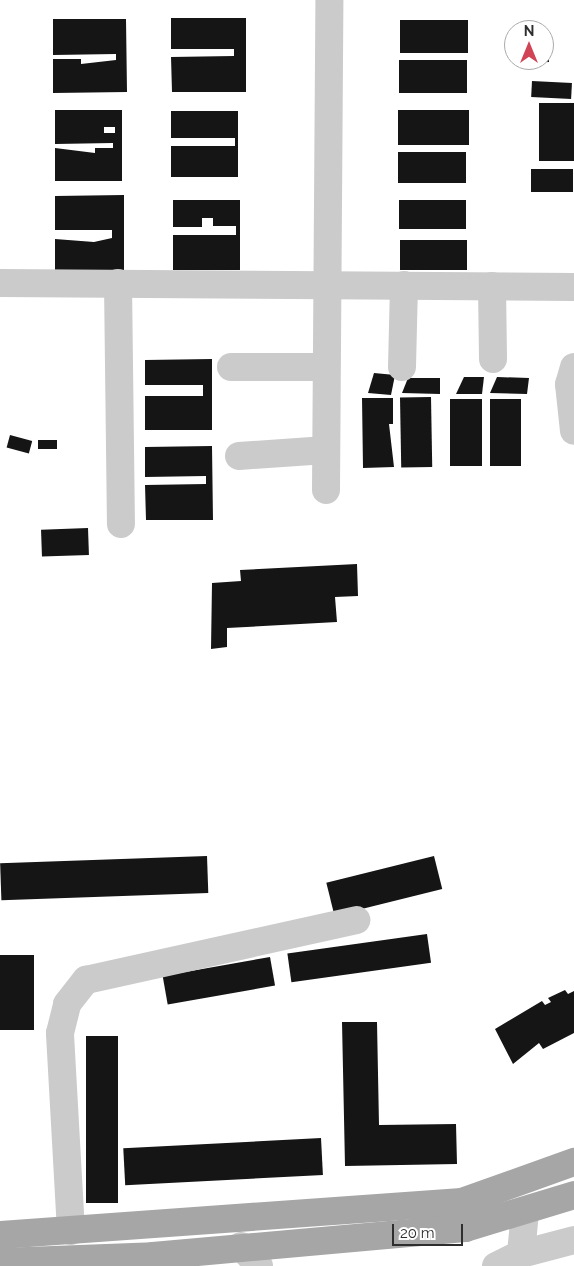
<!DOCTYPE html>
<html>
<head>
<meta charset="utf-8">
<style>
  body { margin:0 }
  #map { position:relative; width:574px; height:1266px; overflow:hidden; background:#fff; font-family:Raleway,sans-serif }
  div>[style] { position:absolute }
  .building>* { inset:0; background:#151515; transform-origin:0 0 }
  .minor>* { height:28px; margin:-14px; padding:0 14px; transform-origin:14px; border-radius:14px; background:#cbcbcb }
  .major>* { height:28px; margin:-14px; padding:0 14px; transform-origin:14px; border-radius:14px; background:#a6a6a6 }
  span { translate:-50% -50%; white-space:nowrap; text-align:center; line-height:1.15; -webkit-text-stroke:5px #fff; paint-order:stroke }
  .north { position:absolute; left:504px; top:20px; width:50px; height:50px; box-sizing:border-box; background:#fff; border:1px solid #ababab; border-radius:50%; rotate:0deg; font-size:14px; font-weight:700; line-height:20px; text-align:center; color:#2e2e2e }
  .north::after { content:''; display:block; margin:auto; width:18px; height:22px; background:#d14456; clip-path:polygon(50% 0,100% 100%,50% 72%,0 100%) }
  .scale { position:absolute; left:392px; top:1224px; width:71px; height:22px; box-sizing:border-box; border:2px solid #2e2e2e; border-top:0; padding-left:6px; font-size:15px; line-height:18px; white-space:nowrap; color:#2e2e2e; -webkit-text-stroke:4px #fff; paint-order:stroke }
</style>
</head>
<body>
<div id="map">
  <div class="building">
    <div style="clip-path:polygon(171px 18px,246px 18px,246px 92px,172px 92px,171px 57px,234px 56px,234px 49px,171px 49px)"></div>
    <div style="clip-path:polygon(53px 19px,126px 19px,127px 92px,53px 93px,53px 59px,81px 59px,81px 64px,116px 60px,116px 54px,53px 55px)"></div>
    <div style="left:468px;top:20px;width:33px;height:68px;rotate:90deg"></div>
    <div style="clip-path:polygon(549px 41px,549px 62px,529px 63px,544px 60px,544px 42px)"></div>
    <div style="left:399px;top:60px;width:68px;height:33px"></div>
    <div style="left:532px;top:81px;width:40px;height:16px;rotate:3deg"></div>
    <div style="left:539px;top:103px;width:35px;height:58px"></div>
    <div style="clip-path:polygon(evenodd,55px 110px,122px 110px,122px 181px,55px 181px,55px 148px,95px 153px,95px 148px,113px 148px,113px 143px,55px 144px,55px 110px,104px 127px,115px 127px,115px 133px,104px 133px,104px 127px)"></div>
    <div style="left:398px;top:110px;width:71px;height:35px"></div>
    <div style="clip-path:polygon(171px 111px,238px 111px,238px 177px,171px 177px,171px 146px,235px 146px,235px 138px,171px 138px)"></div>
    <div style="left:398px;top:152px;width:68px;height:31px"></div>
    <div style="left:531px;top:169px;width:42px;height:23px"></div>
    <div style="clip-path:polygon(124px 195px,124px 271px,55px 271px,55px 239px,94px 242px,112px 238px,112px 230px,55px 230px,55px 196px)"></div>
    <div style="clip-path:polygon(173px 200px,240px 200px,240px 270px,173px 270px,173px 235px,236px 235px,236px 226px,213px 226px,213px 218px,202px 218px,202px 227px,173px 227px)"></div>
    <div style="left:399px;top:200px;width:67px;height:29px"></div>
    <div style="left:400px;top:240px;width:67px;height:30px"></div>
    <div style="clip-path:polygon(212px 359px,212px 430px,145px 430px,145px 396px,203px 396px,203px 385px,145px 385px,145px 360px)"></div>
    <div style="clip-path:polygon(374px 373px,395px 375px,391px 395px,368px 393px)"></div>
    <div style="clip-path:polygon(464px 377px,484px 377px,482px 394px,456px 394px)"></div>
    <div style="clip-path:polygon(497px 377px,529px 378px,527px 394px,490px 393px)"></div>
    <div style="clip-path:polygon(408px 378px,440px 378px,440px 394px,402px 393px)"></div>
    <div style="left:431px;top:397px;width:70px;height:31px;rotate:89deg"></div>
    <div style="clip-path:polygon(362px 398px,393px 398px,393px 424px,389px 424px,394px 467px,363px 468px)"></div>
    <div style="left:482px;top:399px;width:67px;height:32px;rotate:90deg"></div>
    <div style="left:490px;top:399px;width:31px;height:67px"></div>
    <div style="left:10px;top:435px;width:23px;height:13px;rotate:15deg"></div>
    <div style="left:38px;top:440px;width:19px;height:9px"></div>
    <div style="clip-path:polygon(212px 446px,213px 520px,146px 520px,145px 485px,206px 484px,206px 476px,145px 477px,145px 447px)"></div>
    <div style="left:88px;top:528px;width:27px;height:47px;rotate:88deg"></div>
    <div style="clip-path:polygon(357px 564px,358px 596px,335px 597px,337px 622px,227px 628px,227px 647px,211px 649px,212px 583px,241px 581px,240px 570px)"></div>
    <div style="left:207px;top:856px;width:37px;height:207px;rotate:88deg"></div>
    <div style="left:434px;top:856px;width:34px;height:111px;rotate:76deg"></div>
    <div style="left:427px;top:934px;width:29px;height:141px;rotate:82deg"></div>
    <div style="left:0;top:955px;width:34px;height:75px"></div>
    <div style="left:270px;top:957px;width:29px;height:109px;rotate:80deg"></div>
    <div style="clip-path:polygon(574px 985px,574px 1033px,543px 1049px,539px 1043px,513px 1064px,495px 1029px,542px 1001px,545px 1005px,551px 1002px,548px 998px,565px 990px,568px 994px,574px 991px)"></div>
    <div style="clip-path:polygon(342px 1022px,377px 1022px,379px 1125px,456px 1124px,457px 1164px,345px 1166px)"></div>
    <div style="left:86px;top:1036px;width:32px;height:167px"></div>
    <div style="left:321px;top:1138px;width:37px;height:198px;rotate:87deg"></div>
  </div>
  <div class="minor">
    <div style="left:0;top:283px;width:574px;rotate:0.4deg"></div>
    <div style="left:118px;top:283px;width:241px;rotate:89.3deg"></div>
    <div style="left:492px;top:286px;width:73px;rotate:89.2deg"></div>
    <div style="left:231px;top:367px;width:95px"></div>
    <div style="left:402px;top:367px;width:82px;rotate:-88.6deg"></div>
    <div style="left:574px;top:367px;width:18px;rotate:106deg"></div>
    <div style="left:569px;top:384px;width:47px;rotate:83.9deg"></div>
    <div style="left:239px;top:456px;width:87px;rotate:-3.9deg"></div>
    <div style="left:326px;top:490px;width:490px;rotate:-89.6deg"></div>
    <div style="left:71px;top:1231px;width:198px;rotate:-93.2deg"></div>
    <div style="left:60px;top:1033px;width:30px;rotate:-76deg"></div>
    <div style="left:67px;top:1004px;width:31px;rotate:-52deg"></div>
    <div style="left:86px;top:980px;width:277px;rotate:-12.5deg"></div>
    <div style="left:241px;top:1246px;width:27px;rotate:48deg"></div>
    <div style="left:521px;top:1254px;width:55px;rotate:-14.8deg"></div>
    <div style="left:496px;top:1266px;width:28px;rotate:-26deg"></div>
    <div style="left:521px;top:1254px;width:42px;rotate:-84.6deg"></div>
  </div>
  <div class="major">
    <div style="left:0;top:1235px;width:463px;rotate:-4.1deg"></div>
    <div style="left:462px;top:1202px;width:119px;rotate:-19.7deg"></div>
    <div style="left:0;top:1262px;width:153px;rotate:-2.2deg"></div>
    <div style="left:153px;top:1256px;width:313px;rotate:-5.1deg"></div>
    <div style="left:465px;top:1228px;width:114px;rotate:-16.8deg"></div>
  </div>
  <div class="north">N</div>
  <div class="scale">20 m</div>
</div>
</body>
</html>
